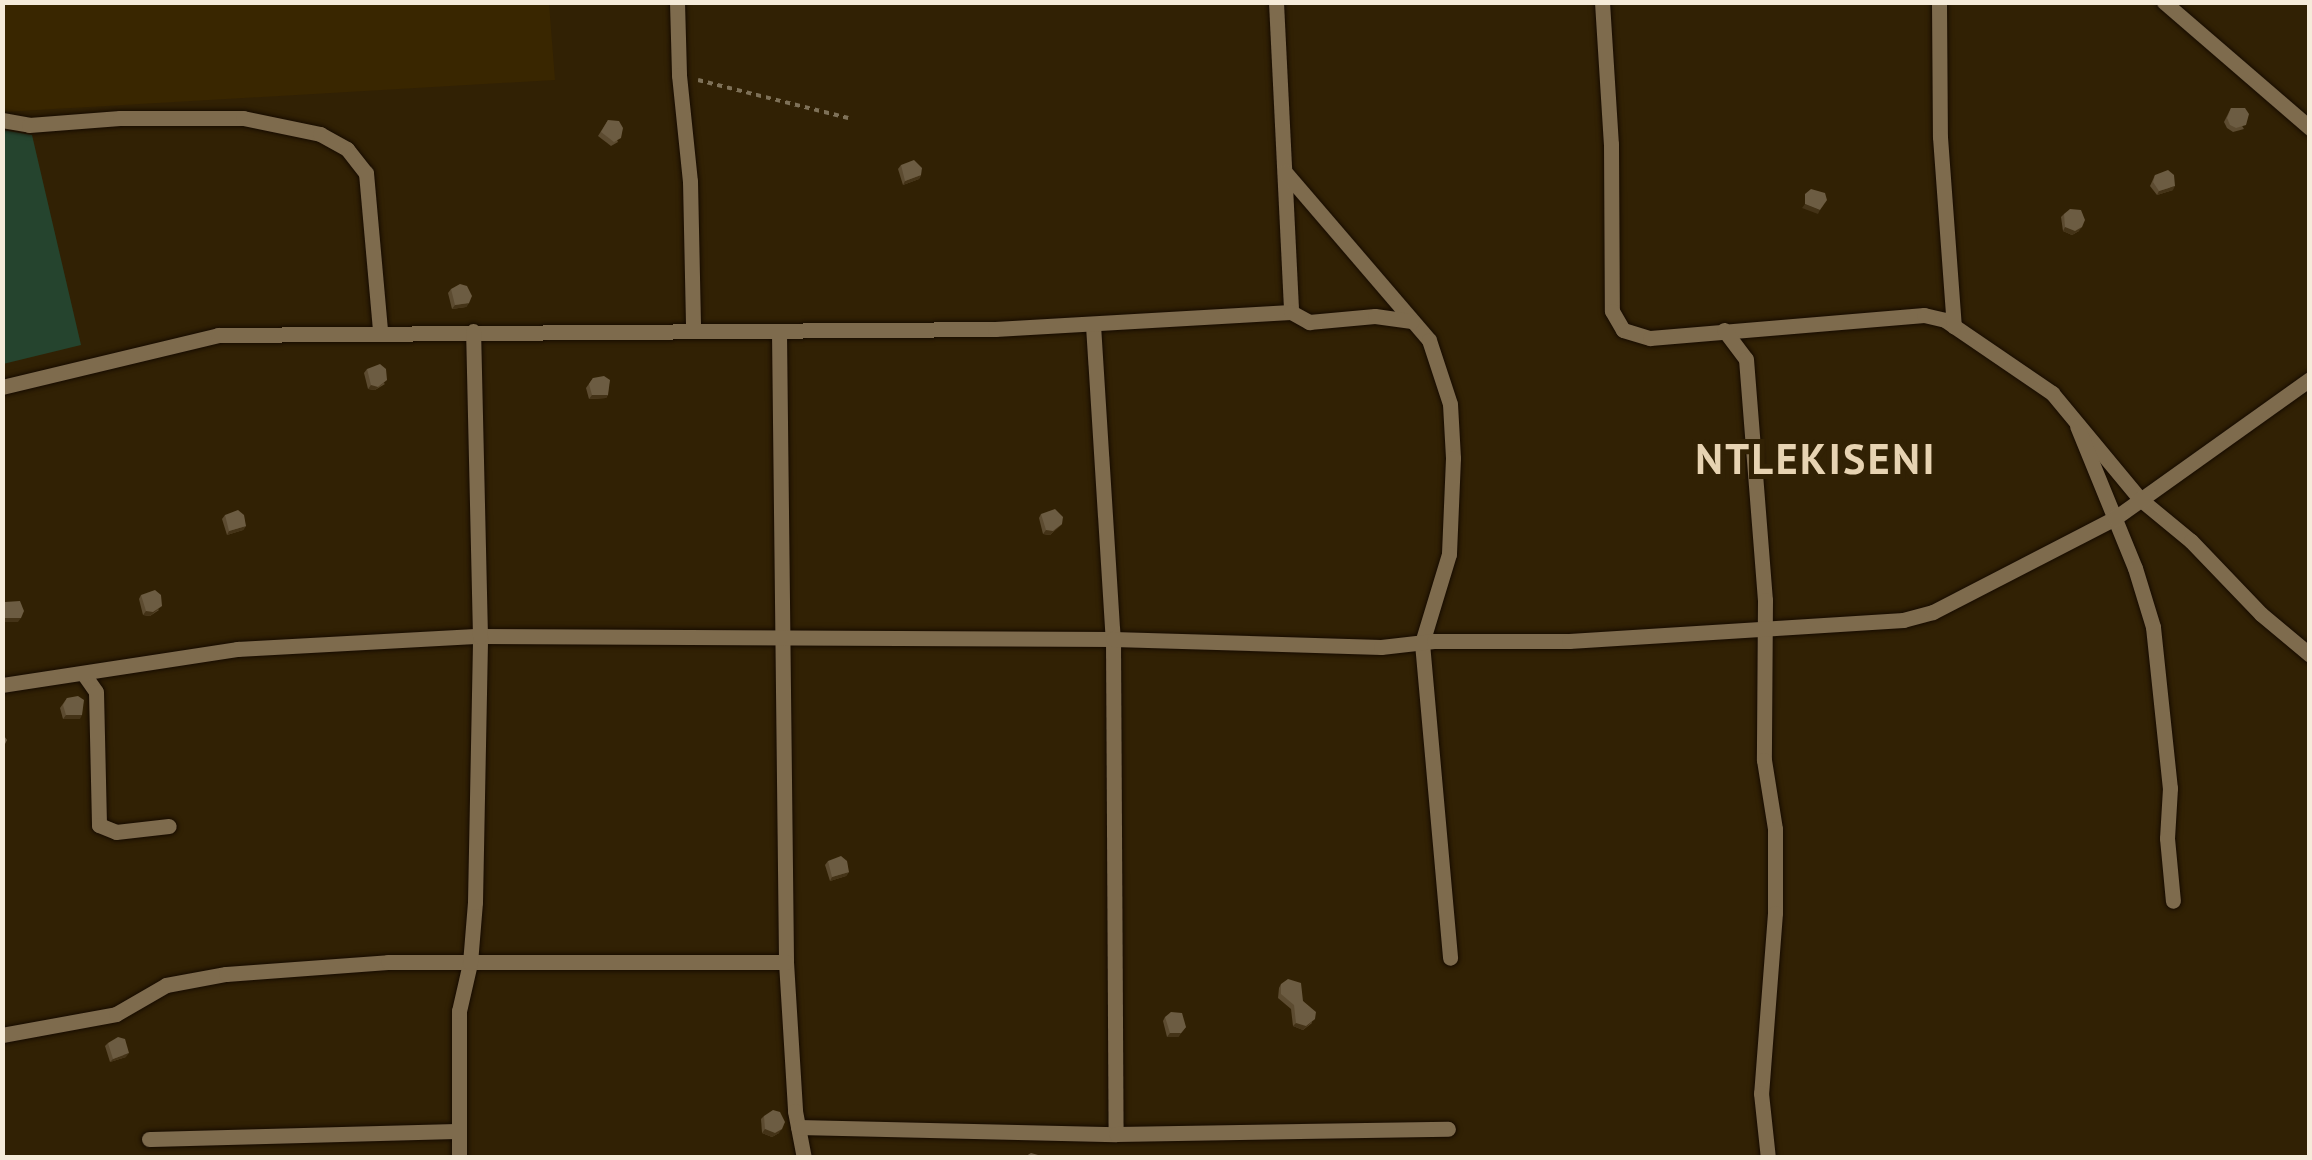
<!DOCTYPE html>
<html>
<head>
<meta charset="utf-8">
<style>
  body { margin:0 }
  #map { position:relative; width:2312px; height:1160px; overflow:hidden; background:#312104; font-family:"PT Sans",sans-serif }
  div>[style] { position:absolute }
  .built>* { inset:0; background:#392600 }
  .green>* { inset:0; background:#25442e }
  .path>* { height:4px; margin-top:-2px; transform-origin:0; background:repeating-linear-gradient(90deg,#7e7158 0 5px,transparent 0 10px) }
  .roads { filter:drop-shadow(0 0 2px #160b00) drop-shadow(0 0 2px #160b00) }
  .minor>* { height:15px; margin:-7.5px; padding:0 7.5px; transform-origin:7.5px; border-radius:7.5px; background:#7e6b4d }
  .wall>* { inset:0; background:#5c4b30 }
  .shaded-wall>* { inset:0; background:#443317 }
  .building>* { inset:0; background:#6c5c42 }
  span { translate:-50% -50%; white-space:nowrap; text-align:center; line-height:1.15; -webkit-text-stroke:10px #312104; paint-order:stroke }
  .district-label { font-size:42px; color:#e7d3b2; font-weight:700; letter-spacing:2.5px }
  .frame { position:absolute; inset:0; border:5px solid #f5ebda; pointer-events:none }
</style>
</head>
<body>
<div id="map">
  <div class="built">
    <div style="clip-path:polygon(3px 2px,549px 3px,555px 80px,3px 112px)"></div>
  </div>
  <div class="green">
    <div style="clip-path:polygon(3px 130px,32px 135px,81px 345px,3px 364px)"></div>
  </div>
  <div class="path">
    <div style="left:698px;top:80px;width:155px;rotate:14.2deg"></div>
  </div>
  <div class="roads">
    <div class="minor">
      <div style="left:677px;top:2px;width:73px;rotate:88.4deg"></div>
      <div style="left:679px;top:75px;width:107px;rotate:84.1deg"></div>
      <div style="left:690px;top:181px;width:148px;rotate:88.8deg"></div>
      <div style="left:1276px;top:2px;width:310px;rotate:87.2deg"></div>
      <div style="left:1602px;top:2px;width:142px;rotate:86.4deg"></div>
      <div style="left:1611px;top:144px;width:167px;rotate:89.7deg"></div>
      <div style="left:1612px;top:311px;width:22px;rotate:60deg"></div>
      <div style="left:1623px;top:330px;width:28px;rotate:17deg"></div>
      <div style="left:1650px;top:338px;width:275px;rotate:-4.8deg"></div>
      <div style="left:1924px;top:315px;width:22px;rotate:13deg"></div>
      <div style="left:1945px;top:320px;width:130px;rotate:34.3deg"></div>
      <div style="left:2052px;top:393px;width:138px;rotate:50.3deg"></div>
      <div style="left:2140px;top:499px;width:66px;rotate:39.5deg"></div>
      <div style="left:2191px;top:541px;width:101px;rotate:46.2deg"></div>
      <div style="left:2261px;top:614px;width:64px;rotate:39.9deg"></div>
      <div style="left:1939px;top:2px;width:135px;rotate:89.6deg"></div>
      <div style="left:1940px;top:137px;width:190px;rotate:85.8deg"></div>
      <div style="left:2164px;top:2px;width:193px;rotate:40.8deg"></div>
      <div style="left:2px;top:120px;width:27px;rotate:10deg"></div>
      <div style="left:29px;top:125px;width:91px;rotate:-4.4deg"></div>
      <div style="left:120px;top:118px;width:123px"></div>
      <div style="left:243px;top:118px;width:79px;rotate:11.7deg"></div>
      <div style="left:320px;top:134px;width:31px;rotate:29deg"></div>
      <div style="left:347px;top:149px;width:31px;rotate:52deg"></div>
      <div style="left:366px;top:173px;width:159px;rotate:84.9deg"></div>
      <div style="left:1285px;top:172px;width:221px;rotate:49.4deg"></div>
      <div style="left:1429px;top:340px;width:67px;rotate:71.8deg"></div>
      <div style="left:1450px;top:404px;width:54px;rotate:86.8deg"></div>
      <div style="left:1453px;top:458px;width:96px;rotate:92.4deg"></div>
      <div style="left:1449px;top:554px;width:93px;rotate:106.9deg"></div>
      <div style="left:1422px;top:643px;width:316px;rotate:84.9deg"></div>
      <div style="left:1093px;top:325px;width:315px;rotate:86.4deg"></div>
      <div style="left:1113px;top:639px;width:495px;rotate:89.7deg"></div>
      <div style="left:1724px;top:330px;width:36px;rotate:53deg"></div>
      <div style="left:1746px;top:359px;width:242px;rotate:85.5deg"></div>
      <div style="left:1765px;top:600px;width:160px;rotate:90.4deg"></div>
      <div style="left:1764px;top:760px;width:70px;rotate:80.9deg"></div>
      <div style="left:1775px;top:829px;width:84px;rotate:90deg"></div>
      <div style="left:1775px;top:913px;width:181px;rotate:94.4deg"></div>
      <div style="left:1761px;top:1093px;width:65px;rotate:83.9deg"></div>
      <div style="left:779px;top:332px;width:630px;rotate:89.36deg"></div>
      <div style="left:786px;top:962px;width:149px;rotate:86.5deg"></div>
      <div style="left:795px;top:1111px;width:48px;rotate:79.2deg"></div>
      <div style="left:2px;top:387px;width:222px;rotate:-13.5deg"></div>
      <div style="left:218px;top:335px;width:777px;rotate:-0.44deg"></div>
      <div style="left:995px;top:329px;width:296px;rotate:-3.3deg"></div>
      <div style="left:1291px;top:312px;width:21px;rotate:29deg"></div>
      <div style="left:1309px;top:322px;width:66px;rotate:-5.2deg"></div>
      <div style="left:1375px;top:316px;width:37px;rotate:8deg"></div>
      <div style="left:2077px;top:426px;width:153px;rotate:67.8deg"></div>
      <div style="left:2135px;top:568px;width:62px;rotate:73deg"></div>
      <div style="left:2153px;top:627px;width:162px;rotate:84deg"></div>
      <div style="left:2170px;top:788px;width:50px;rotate:93.4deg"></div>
      <div style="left:2167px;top:838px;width:63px;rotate:84.6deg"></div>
      <div style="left:85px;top:676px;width:19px;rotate:55deg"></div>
      <div style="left:96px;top:692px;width:133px;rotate:88.7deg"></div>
      <div style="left:99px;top:825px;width:18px;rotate:22deg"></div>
      <div style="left:116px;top:832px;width:53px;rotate:-6.5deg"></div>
      <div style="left:2px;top:685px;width:238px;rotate:-8.7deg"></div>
      <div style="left:237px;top:649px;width:243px;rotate:-3.1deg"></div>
      <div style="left:480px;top:636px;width:633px;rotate:0.27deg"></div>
      <div style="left:1113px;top:639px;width:268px;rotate:1.7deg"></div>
      <div style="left:1381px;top:647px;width:53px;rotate:-6.5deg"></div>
      <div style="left:1434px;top:641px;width:135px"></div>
      <div style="left:1569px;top:641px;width:335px;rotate:-3.6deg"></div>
      <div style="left:1903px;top:620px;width:31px;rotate:-15deg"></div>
      <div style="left:1933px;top:612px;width:205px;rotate:-27.3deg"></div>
      <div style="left:2115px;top:518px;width:239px;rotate:-35.5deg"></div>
      <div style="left:2px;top:1035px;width:116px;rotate:-10.4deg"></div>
      <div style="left:116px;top:1014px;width:58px;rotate:-30.1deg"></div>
      <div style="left:166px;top:985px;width:61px;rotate:-10.4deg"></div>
      <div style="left:226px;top:974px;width:162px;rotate:-4.2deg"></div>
      <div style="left:388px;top:962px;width:398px"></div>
      <div style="left:798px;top:1127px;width:318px;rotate:1.3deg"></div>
      <div style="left:1116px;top:1134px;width:332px;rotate:-0.9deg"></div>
      <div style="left:149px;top:1139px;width:309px;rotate:-1.5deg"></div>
      <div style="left:459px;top:1158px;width:147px;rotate:-90deg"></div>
      <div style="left:459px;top:1011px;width:49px;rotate:-77.1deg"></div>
      <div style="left:470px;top:963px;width:61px;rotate:-85.3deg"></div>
      <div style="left:475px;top:902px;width:266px;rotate:-88.9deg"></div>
      <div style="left:480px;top:636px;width:305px;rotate:-91.3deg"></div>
    </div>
  </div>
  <div class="wall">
    <div style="clip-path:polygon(2231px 108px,2244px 129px,2233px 132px,2227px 128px,2224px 122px)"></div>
    <div style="clip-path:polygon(608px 120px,618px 142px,611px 146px,598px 136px)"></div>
    <div style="clip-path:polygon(901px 165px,921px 175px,919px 179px,903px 185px,898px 169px)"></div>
    <div style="clip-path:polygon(2155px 175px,2173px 190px,2157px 195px,2150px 186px)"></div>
    <div style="clip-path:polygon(2064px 214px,2079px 231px,2072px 235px,2063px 231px,2061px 217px)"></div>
    <div style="clip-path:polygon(451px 289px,469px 303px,466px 307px,452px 309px,448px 293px)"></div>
    <div style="clip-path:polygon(367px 369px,385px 384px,375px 390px,368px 389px,364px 373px)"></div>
    <div style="clip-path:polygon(593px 378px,608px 395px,606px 398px,589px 399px,586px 388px)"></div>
    <div style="clip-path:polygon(1041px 514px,1062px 524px,1050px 535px,1043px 534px,1039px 518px)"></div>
    <div style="clip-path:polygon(225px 515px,246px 526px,243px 530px,227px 535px,222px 519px)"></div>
    <div style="clip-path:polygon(141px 595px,159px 610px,150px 616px,143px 615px,139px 599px)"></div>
    <div style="clip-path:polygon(67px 698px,80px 719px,63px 719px,60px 708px)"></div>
    <div style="clip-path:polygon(828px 861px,849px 872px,846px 876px,830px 881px,825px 865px)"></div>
    <div style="clip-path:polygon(1281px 984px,1303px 1001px,1312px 1023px,1303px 1030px,1293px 1026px,1291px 1009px,1278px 998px,1279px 988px)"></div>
    <div style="clip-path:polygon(1165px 1017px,1186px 1027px,1178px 1037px,1167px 1037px,1163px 1021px)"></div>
    <div style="clip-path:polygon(108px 1043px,126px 1057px,110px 1062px,105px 1046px)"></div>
    <div style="clip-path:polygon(764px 1116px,779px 1133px,772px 1137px,762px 1133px,761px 1119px)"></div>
  </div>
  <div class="shaded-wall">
    <div style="clip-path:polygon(921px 175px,919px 179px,903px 185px,905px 181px)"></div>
    <div style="clip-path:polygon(2175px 186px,2173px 190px,2157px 195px,2159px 191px)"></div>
    <div style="clip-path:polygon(1805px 204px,1820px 210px,1818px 214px,1802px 208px)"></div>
    <div style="clip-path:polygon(2065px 227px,2082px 227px,2079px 231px,2072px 235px,2063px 231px)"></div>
    <div style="clip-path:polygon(469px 303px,466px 307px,452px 309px,455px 305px)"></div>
    <div style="clip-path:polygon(387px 380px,375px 390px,368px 389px,371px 385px)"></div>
    <div style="clip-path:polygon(592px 395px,608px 395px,606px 398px,589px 399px)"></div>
    <div style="clip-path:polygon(1062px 524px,1050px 535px,1043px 534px,1046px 530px)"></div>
    <div style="clip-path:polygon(246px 526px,243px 530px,227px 535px,229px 531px)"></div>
    <div style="clip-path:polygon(162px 606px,150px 616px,143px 615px,146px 611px)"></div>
    <div style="clip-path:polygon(4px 618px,21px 618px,18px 622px,2px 622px)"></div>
    <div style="clip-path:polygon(66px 715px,82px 715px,80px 719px,63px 719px)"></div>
    <div style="clip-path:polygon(849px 872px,846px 876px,830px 881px,832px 877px)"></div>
    <div style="clip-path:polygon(1315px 1019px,1303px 1030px,1293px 1026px,1296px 1023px)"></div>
    <div style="clip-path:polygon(1170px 1033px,1181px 1033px,1178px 1037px,1167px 1037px)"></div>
    <div style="clip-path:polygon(129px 1053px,126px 1057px,110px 1062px,113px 1059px)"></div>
    <div style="clip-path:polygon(765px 1129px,782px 1129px,779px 1133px,772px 1137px,762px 1133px)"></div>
  </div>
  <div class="building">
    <div style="clip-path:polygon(2231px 108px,2245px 108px,2249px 114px,2246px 125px,2236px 128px,2230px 125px,2227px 118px)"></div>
    <div style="clip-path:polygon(608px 120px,619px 121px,623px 128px,621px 138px,614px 142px,601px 132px)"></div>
    <div style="clip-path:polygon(914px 160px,922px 168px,921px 175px,905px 181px,901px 165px)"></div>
    <div style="clip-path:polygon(2168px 170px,2174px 175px,2175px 186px,2159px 191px,2153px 182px,2155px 175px)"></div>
    <div style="clip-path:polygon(1811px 189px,1825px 193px,1827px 200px,1820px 210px,1805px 204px,1805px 194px)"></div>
    <div style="clip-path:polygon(2070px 209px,2081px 210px,2085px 220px,2082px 227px,2075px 231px,2065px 227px,2064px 214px)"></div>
    <div style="clip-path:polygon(460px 284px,467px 286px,472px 296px,469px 303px,455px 305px,451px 289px)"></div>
    <div style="clip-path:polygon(380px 364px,386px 369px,387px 380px,378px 387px,371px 385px,367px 369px)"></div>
    <div style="clip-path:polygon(604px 376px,610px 380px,608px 395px,592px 395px,589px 384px,593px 378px)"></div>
    <div style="clip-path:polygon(1055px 509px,1063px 517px,1062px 524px,1053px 531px,1046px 530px,1041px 514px)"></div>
    <div style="clip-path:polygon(238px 510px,244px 515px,246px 526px,229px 531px,225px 515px)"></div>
    <div style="clip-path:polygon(155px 590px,161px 595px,162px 606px,153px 612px,146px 611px,141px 595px)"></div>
    <div style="clip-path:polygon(20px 601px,24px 611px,21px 618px,4px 618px,2px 609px,5px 602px)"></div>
    <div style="clip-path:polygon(78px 696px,84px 700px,82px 715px,66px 715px,63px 705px,67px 698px)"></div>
    <div style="clip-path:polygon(2px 733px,7px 740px,2px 750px)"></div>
    <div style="clip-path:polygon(841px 856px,847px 861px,849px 872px,832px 877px,828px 861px)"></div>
    <div style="clip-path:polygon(1288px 979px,1301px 983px,1303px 1001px,1316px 1012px,1315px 1019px,1306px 1026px,1296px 1023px,1294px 1005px,1281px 994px,1281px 984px)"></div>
    <div style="clip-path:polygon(1171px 1012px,1182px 1013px,1186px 1027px,1181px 1033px,1170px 1033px,1165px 1017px)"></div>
    <div style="clip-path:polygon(118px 1037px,125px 1039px,129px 1053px,113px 1059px,108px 1043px)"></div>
    <div style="clip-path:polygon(773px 1110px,780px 1112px,785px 1122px,782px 1129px,775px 1133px,765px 1129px,764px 1116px)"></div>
    <div style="clip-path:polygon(1031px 1153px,1038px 1155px,1039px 1158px,1023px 1158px)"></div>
  </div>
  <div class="district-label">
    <span style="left:1816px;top:459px">NTLEKISENI</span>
  </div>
  <div class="frame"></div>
</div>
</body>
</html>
